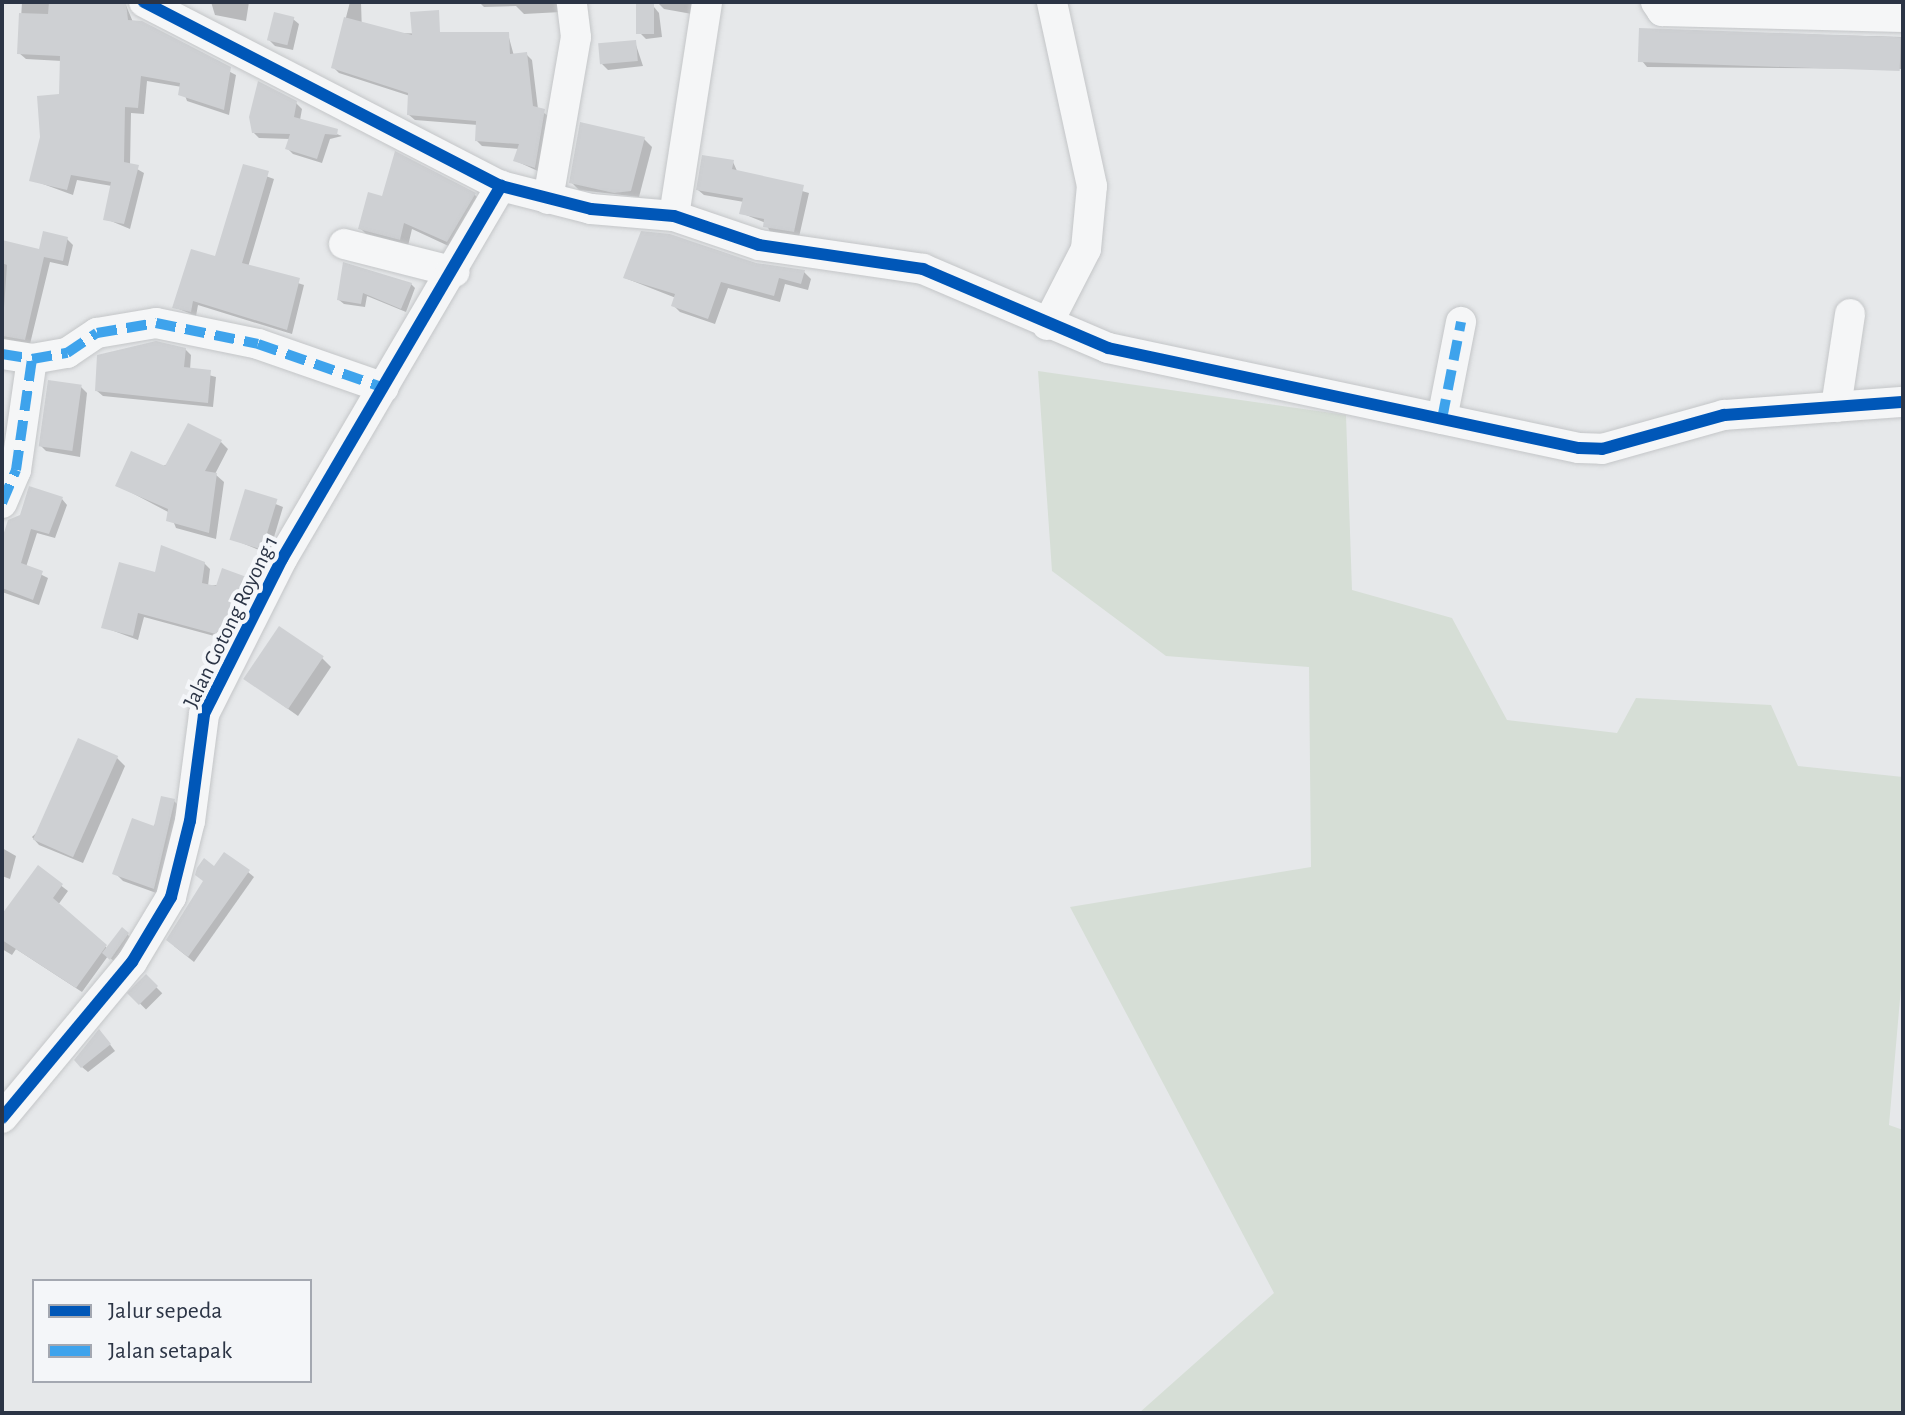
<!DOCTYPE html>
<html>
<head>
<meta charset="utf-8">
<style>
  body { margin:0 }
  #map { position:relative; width:1905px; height:1415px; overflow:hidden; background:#e6e8ea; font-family:"Alegreya Sans",sans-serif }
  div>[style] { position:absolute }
  .green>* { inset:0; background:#d6ded6 }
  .shadow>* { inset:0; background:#0003; transform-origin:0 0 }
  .building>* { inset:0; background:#ced0d3; transform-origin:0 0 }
  .roads { filter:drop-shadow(0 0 2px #c4c6c8) drop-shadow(0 0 2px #c4c6c8) }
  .minor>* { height:30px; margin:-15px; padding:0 15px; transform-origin:15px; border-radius:15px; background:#f5f6f7 }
  .quiet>* { height:10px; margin-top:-5px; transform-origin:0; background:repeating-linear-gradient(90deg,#3ea3ec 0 20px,transparent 0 30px) }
  .cycleway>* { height:12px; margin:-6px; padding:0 6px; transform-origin:6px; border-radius:6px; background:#0057b8 }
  span { translate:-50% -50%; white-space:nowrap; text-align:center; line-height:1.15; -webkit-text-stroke:8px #f4f6f9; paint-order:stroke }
  .street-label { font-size:22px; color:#2b3445 }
  .frame { position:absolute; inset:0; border:4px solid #2b3445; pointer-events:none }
  .legend { position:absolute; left:32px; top:1279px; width:280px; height:104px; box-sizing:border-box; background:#f4f6f9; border:2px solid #a4a8b1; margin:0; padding:10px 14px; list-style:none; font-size:24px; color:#2b3445 }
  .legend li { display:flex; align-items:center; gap:16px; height:40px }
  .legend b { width:40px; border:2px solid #a4a8b1 }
</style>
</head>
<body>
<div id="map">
  <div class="green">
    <div style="clip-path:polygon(1038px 371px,1346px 415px,1352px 590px,1452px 618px,1507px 720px,1617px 733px,1636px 698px,1771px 705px,1798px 766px,1903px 777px,1903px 965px,1889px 1125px,1903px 1130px,1903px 1413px,1139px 1413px,1274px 1293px,1070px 907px,1311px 867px,1309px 667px,1166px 656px,1052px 571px)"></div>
  </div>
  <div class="shadow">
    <div style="clip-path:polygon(22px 2px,125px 3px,133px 22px,236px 75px,229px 115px,187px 101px,182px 87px,147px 81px,144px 114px,131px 113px,130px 165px,144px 173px,130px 229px,106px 219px,112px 186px,77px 180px,73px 195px,32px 180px,61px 96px,62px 61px,26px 59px,19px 53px)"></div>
    <div style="clip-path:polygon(211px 2px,249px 2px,246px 21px,215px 15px)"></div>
    <div style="clip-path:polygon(350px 2px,361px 2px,362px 33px,508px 34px,514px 56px,526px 54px,532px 60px,538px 109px,550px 117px,540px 172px,516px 161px,519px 149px,482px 146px,477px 141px,478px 125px,415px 120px,409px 115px,410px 96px,339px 73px,333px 67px)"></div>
    <div style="clip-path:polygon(479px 2px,561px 2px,561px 12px,524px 14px,516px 6px,484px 7px)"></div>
    <div style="clip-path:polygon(657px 2px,695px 2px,692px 14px,664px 9px)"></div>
    <div style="clip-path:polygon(654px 7px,659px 13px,662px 37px,646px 39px,640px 33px)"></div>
    <div style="clip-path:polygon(293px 19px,299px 24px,293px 50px,275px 46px,269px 40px)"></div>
    <div style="clip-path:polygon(1641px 30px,1903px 37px,1903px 69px,1647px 67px,1642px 61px)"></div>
    <div style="clip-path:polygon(635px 42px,643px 66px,608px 70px,602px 64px)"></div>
    <div style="clip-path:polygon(296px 103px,302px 109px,300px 120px,342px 136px,330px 139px,322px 163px,293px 154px,287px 148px,290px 139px,259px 138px,253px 132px)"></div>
    <div style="clip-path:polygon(644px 139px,652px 147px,639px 197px,579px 190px,571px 182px)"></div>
    <div style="clip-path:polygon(733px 162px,738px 173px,809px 193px,799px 237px,770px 232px,766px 223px,741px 213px,744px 202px,704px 195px,698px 190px)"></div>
    <div style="clip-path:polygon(244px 168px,274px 179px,248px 267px,304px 285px,292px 334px,198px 305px,196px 316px,174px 307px,216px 258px)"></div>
    <div style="clip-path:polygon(475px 195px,482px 203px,455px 249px,412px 229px,408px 246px,368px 236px,360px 228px,383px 198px)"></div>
    <div style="clip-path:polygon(67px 239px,73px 245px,68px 266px,50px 262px,30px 344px,2px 344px,2px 242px,40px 252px)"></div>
    <div style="clip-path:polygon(345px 265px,411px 284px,415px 288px,406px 312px,367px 296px,365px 307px,344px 304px,339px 300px)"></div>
    <div style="clip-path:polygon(756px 265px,804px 272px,811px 279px,808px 290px,785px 284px,780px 302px,728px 288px,715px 324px,680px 312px,673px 305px,676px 298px,625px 278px)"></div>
    <div style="clip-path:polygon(156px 343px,185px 349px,191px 355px,190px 370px,216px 377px,213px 407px,103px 396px,97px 391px,99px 356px)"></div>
    <div style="clip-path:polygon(81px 387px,87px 393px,80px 457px,46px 451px,40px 445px)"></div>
    <div style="clip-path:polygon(221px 442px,228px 449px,215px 474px,224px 482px,216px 539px,176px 528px,170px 513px,117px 485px)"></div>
    <div style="clip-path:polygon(246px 492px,283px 507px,269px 554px,232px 539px)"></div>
    <div style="clip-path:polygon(62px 499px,67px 505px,55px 538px,37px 533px,26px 567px,48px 578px,39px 605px,2px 592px,2px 546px)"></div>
    <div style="clip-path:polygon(204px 563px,210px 569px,208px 586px,251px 581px,256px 586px,244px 610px,240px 608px,229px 640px,144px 617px,138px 640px,103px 627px,156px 574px)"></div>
    <div style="clip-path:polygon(322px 658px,331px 667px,298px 716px,246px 679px)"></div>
    <div style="clip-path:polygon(117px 758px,125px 766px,83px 863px,39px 845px,32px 837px)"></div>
    <div style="clip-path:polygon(174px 801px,182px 809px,162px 895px,123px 881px,115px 873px)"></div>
    <div style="clip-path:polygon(2px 848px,16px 856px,10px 879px,2px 876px)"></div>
    <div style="clip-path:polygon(38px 868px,68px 891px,58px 905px,108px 949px,127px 934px,133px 940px,117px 964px,108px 956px,82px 992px,16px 949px,12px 955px,2px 949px,2px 919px)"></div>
    <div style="clip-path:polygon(215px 868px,248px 872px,254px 877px,194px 962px,174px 946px)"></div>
    <div style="left:146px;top:977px;width:23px;height:23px;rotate:45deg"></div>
    <div style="clip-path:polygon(105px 1038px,115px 1051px,88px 1072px,82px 1067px)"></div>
  </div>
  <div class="building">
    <div style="clip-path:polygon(49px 2px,126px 2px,128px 20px,142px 21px,231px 67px,224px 110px,178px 95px,180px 83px,141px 76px,138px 108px,125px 107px,124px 162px,139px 165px,124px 224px,103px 220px,111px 182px,71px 175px,67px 190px,29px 181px,40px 137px,37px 96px,59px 94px,60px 56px,17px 54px,19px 13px,48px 14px)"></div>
    <div style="left:636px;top:2px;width:18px;height:32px"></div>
    <div style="clip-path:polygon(439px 10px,440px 32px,509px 32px,510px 54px,527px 52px,533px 106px,545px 109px,535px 168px,513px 161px,519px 144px,475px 141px,476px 121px,407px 115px,408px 93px,331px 68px,344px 17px,412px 35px,410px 12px)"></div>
    <div style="left:274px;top:12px;width:21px;height:29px;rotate:14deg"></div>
    <div style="left:1639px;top:28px;width:262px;height:34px;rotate:2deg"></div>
    <div style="left:636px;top:40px;width:21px;height:38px;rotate:85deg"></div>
    <div style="clip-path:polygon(258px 81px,297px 101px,294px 117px,338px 129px,337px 135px,325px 134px,317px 159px,285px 149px,290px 134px,252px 133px,249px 117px)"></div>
    <div style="clip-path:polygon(580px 122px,645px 137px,631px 191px,614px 193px,569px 183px)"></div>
    <div style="clip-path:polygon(395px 151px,476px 193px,447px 242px,404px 223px,400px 240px,358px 229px,368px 192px,382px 196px)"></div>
    <div style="clip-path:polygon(702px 155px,734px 160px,732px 169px,804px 185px,794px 232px,763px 227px,764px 219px,739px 214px,743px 198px,696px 190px)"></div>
    <div style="clip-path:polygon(243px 164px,269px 171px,242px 263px,300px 278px,287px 330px,193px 301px,191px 312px,172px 308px,191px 249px,215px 256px)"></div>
    <div style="clip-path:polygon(43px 231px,68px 237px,63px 261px,44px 257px,25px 340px,2px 336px,7px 265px,2px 263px,2px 240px,39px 249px)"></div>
    <div style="clip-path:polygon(641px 231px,670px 234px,756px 263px,805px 270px,801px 284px,779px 278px,774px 296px,721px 282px,708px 319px,671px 306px,675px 294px,623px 278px)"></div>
    <div style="clip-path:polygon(343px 262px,412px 283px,401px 309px,363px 293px,361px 304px,337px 300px)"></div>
    <div style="clip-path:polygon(156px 341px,186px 348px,184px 367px,211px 370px,208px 403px,95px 391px,97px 355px)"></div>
    <div style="left:48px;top:380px;width:34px;height:67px;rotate:8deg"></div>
    <div style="clip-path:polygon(188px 423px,222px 440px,205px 471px,217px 473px,209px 533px,166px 521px,168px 509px,115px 486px,131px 451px,165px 466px)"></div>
    <div style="clip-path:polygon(29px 486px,63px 497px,49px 534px,31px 529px,21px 563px,43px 571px,33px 600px,2px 588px,2px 539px,8px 520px,20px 515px)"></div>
    <div style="left:245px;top:489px;width:34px;height:53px;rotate:17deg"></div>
    <div style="clip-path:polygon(161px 545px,205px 562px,202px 583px,216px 586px,222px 568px,252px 579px,238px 605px,234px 604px,223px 636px,138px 613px,133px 636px,101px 628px,119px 562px,155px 572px)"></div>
    <div style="left:279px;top:626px;width:54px;height:64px;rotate:34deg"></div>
    <div style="left:78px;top:738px;width:44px;height:111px;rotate:24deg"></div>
    <div style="clip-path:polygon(161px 796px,175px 799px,154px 889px,112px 874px,132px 818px,154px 826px)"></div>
    <div style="clip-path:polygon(224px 852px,250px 870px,188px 957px,166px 940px,203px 881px,195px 875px,197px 868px,204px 858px,214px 866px)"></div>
    <div style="clip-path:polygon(38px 865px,63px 884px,53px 898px,107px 945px,76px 988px,2px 940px,2px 914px)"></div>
    <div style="clip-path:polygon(122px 927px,129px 933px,110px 960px,102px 953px)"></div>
    <div style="left:146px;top:974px;width:17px;height:27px;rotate:45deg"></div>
    <div style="clip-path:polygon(99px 1029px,111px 1044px,81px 1068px,74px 1060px)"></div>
  </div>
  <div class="roads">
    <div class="minor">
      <div style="left:144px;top:2px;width:402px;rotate:27.3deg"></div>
      <div style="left:501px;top:186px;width:93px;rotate:14.3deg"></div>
      <div style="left:591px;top:209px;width:83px;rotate:4.8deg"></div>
      <div style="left:674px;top:216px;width:90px;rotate:18.8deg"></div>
      <div style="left:759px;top:245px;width:166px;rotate:8.3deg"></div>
      <div style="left:923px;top:269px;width:201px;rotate:23.1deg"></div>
      <div style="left:1108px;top:348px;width:481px;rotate:12deg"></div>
      <div style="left:1579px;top:448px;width:23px;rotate:2deg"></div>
      <div style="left:1602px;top:449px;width:127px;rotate:-15.6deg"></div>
      <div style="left:1724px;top:415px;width:179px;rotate:-4.2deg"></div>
      <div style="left:1656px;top:2px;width:11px;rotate:56deg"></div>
      <div style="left:1662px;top:11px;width:241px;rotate:1.4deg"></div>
      <div style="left:548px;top:199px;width:164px;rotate:-80.2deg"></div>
      <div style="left:576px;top:37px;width:35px;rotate:-97deg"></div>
      <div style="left:674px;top:216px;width:217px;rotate:-81.2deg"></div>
      <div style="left:344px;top:244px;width:114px;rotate:14.2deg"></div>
      <div style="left:1047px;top:325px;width:85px;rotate:-62.8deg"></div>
      <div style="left:1086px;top:249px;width:63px;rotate:-84.6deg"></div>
      <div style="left:1092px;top:186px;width:188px;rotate:-102.3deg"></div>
      <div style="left:2px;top:354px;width:30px;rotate:9deg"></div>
      <div style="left:32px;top:359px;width:36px;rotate:-10deg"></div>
      <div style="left:67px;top:353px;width:36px;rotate:-34deg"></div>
      <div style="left:97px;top:333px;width:60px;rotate:-9.6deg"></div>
      <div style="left:156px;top:323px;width:104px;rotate:11.6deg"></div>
      <div style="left:258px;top:344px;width:133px;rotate:19.2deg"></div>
      <div style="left:1836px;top:407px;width:94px;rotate:-81.4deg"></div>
      <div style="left:1442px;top:419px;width:99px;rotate:-78.9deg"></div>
      <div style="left:2px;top:503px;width:36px;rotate:-67deg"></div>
      <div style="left:16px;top:470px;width:112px;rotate:-81.8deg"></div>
      <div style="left:2px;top:1118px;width:203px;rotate:-50.2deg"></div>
      <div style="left:132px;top:962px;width:76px;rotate:-59deg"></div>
      <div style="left:171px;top:897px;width:78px;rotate:-76deg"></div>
      <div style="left:190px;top:821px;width:108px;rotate:-82.5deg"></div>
      <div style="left:204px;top:714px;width:174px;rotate:-63.3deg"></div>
      <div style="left:282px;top:559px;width:433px;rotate:-59.6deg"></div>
    </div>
  </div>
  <div class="quiet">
    <div style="left:2px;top:354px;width:30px;rotate:9deg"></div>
    <div style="left:32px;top:359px;width:36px;rotate:-10deg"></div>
    <div style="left:67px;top:353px;width:36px;rotate:-34deg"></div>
    <div style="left:97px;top:333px;width:60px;rotate:-9.6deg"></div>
    <div style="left:156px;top:323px;width:104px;rotate:11.6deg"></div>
    <div style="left:258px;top:344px;width:133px;rotate:19.2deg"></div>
    <div style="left:1442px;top:419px;width:99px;rotate:-78.9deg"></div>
    <div style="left:2px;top:503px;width:36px;rotate:-67deg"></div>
    <div style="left:16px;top:470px;width:112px;rotate:-81.8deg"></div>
  </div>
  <div class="cycleway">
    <div style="left:144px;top:2px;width:402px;rotate:27.3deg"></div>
    <div style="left:501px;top:186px;width:93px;rotate:14.3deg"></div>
    <div style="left:591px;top:209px;width:83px;rotate:4.8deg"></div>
    <div style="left:674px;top:216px;width:90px;rotate:18.8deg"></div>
    <div style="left:759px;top:245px;width:166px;rotate:8.3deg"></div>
    <div style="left:923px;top:269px;width:201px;rotate:23.1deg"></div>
    <div style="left:1108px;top:348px;width:481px;rotate:12deg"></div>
    <div style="left:1579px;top:448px;width:23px;rotate:2deg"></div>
    <div style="left:1602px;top:449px;width:127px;rotate:-15.6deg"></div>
    <div style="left:1724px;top:415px;width:179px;rotate:-4.2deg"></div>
    <div style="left:2px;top:1118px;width:203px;rotate:-50.2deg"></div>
    <div style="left:132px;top:962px;width:76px;rotate:-59deg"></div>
    <div style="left:171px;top:897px;width:78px;rotate:-76deg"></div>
    <div style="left:190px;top:821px;width:108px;rotate:-82.5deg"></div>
    <div style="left:204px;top:714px;width:174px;rotate:-63.3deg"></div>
    <div style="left:282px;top:559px;width:433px;rotate:-59.6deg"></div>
  </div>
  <div class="street-label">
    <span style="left:231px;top:622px;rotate:-64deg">Jalan Gotong Royong 1</span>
  </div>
  <div class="frame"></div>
  <ul class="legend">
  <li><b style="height:10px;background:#0057b8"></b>Jalur sepeda</li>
  <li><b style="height:10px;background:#3ea3ec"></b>Jalan setapak</li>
  </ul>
</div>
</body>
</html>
